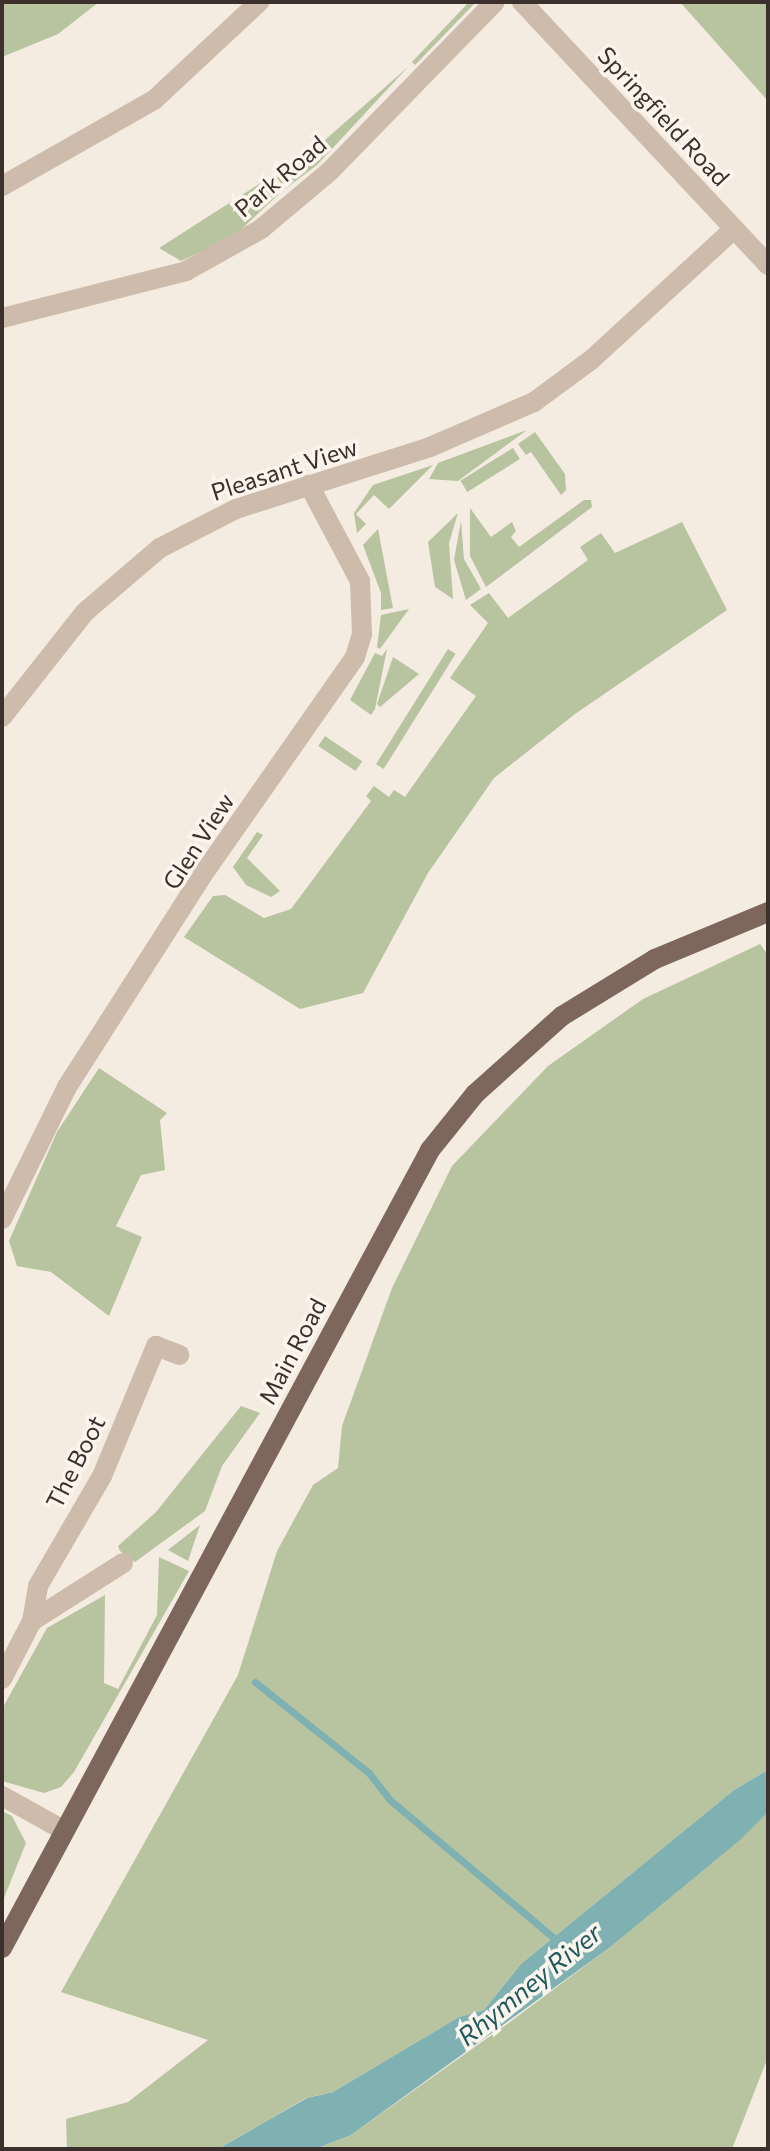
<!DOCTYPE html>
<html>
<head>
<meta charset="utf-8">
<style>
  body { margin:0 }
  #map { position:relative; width:770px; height:2151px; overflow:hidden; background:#f4ebe1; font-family:Commissioner,sans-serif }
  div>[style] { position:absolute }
  .green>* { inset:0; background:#b8c4a0; transform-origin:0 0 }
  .water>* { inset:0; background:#7fb0b2 }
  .stream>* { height:7px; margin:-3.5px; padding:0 3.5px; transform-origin:3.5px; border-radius:3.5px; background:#7fb0b2 }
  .minor>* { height:20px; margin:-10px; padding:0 10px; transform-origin:10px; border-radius:10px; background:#cdbbac }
  .major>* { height:20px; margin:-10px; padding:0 10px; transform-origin:10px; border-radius:10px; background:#7d675c }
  span { translate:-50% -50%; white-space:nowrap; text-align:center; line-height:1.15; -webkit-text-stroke:7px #fbf5ee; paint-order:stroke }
  .street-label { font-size:24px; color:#3b302b }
  .water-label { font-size:26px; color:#1f5a5e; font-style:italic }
  .frame { position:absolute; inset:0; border:4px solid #3b302b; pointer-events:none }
</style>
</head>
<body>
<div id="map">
  <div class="green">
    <div style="clip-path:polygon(2px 2px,99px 2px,58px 34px,2px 57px)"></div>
    <div style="clip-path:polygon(469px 2px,476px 2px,415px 65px,412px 62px)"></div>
    <div style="clip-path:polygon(680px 2px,768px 2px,768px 100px,767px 100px)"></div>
    <div style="clip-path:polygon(408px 67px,317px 165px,285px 189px,275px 175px,309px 154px)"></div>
    <div style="clip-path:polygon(267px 179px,279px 194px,234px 236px,181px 261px,159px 248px)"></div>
    <div style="clip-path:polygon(527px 430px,458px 481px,429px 479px,438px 463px)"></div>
    <div style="clip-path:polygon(535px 432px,565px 474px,566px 490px,561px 495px,531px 452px,526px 455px,518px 444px)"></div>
    <div style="left:513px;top:448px;width:13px;height:62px;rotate:58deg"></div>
    <div style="clip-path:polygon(433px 465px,389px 509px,374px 495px,356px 514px,366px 524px,357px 533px,354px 513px,373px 485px)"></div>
    <div style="clip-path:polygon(584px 500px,591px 500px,592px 507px,486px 587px,470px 556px,470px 508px,491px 537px,512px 522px,516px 531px,511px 537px,519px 547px)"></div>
    <div style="clip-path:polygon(458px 513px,449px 543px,453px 599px,435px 587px,428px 542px)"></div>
    <div style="clip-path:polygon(461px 521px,464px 559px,481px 589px,466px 600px,454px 560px)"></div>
    <div style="clip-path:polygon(682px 522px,727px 610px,575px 714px,494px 778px,428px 873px,363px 993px,300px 1009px,184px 937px,213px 896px,225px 895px,264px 918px,291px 909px,371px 801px,366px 796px,374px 786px,389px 797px,394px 790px,405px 797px,476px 696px,450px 678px,488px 623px,470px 605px,489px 593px,508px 618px,588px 560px,580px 547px,601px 533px,615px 553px)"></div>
    <div style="clip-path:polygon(378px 529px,393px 608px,381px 610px,381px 593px,363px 545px)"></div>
    <div style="clip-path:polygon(409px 609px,380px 649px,377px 647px,381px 615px)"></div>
    <div style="clip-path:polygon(387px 649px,375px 709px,371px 715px,350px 700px,375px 653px,382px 656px)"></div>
    <div style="left:448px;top:649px;width:9px;height:136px;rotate:32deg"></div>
    <div style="clip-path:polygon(393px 657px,419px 674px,380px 707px,377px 704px)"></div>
    <div style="left:325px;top:736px;width:45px;height:12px;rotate:34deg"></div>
    <div style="clip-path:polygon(257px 832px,263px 835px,247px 858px,280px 891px,271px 897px,246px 885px,233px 867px)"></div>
    <div style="clip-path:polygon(760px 944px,768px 955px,768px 1770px,734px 1790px,521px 1964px,484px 2010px,459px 2017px,333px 2092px,306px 2098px,218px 2149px,67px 2149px,66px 2119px,128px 2102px,208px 2040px,61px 1992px,238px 1675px,277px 1551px,313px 1485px,338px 1468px,342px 1426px,392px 1288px,452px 1166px,548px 1066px,643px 999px)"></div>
    <div style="clip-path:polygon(99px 1068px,167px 1113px,160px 1120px,165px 1170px,141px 1175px,116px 1226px,142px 1237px,109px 1316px,51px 1272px,17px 1266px,9px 1241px,57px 1132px)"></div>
    <div style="clip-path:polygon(241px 1406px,260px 1413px,222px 1466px,205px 1511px,135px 1562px,120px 1551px,118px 1546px,156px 1512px)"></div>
    <div style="clip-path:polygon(200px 1525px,188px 1561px,168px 1550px)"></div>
    <div style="clip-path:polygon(159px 1557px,189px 1571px,74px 1772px,61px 1787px,44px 1793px,2px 1781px,2px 1709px,47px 1628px,105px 1595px,104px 1683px,118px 1689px,157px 1615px)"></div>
    <div style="clip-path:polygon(2px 1811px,12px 1816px,26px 1843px,2px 1903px)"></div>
    <div style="clip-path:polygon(768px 1812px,768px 2057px,732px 2149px,315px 2149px,351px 2135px,510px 2022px,609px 1948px)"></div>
  </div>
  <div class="water">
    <div style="clip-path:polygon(768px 1770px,768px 1812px,741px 1839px,609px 1948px,351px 2135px,315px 2149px,218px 2149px,307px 2098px,333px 2092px,459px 2017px,484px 2010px,521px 1964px,734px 1790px)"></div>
  </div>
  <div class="stream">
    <div style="left:255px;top:1682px;width:146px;rotate:38.6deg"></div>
    <div style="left:369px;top:1773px;width:34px;rotate:52deg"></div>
    <div style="left:390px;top:1800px;width:222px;rotate:40.1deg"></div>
  </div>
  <div class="minor">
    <div style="left:522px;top:2px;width:360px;rotate:46.9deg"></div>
    <div style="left:2px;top:186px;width:175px;rotate:-29.5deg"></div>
    <div style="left:154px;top:100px;width:144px;rotate:-43deg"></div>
    <div style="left:2px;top:318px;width:190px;rotate:-14.3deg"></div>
    <div style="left:186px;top:271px;width:86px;rotate:-29.2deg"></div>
    <div style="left:261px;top:229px;width:90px;rotate:-40deg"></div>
    <div style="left:330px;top:171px;width:236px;rotate:-45.7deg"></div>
    <div style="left:2px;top:717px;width:134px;rotate:-51.7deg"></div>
    <div style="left:85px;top:612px;width:99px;rotate:-40.5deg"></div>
    <div style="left:160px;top:548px;width:85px;rotate:-27.2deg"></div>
    <div style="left:236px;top:509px;width:204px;rotate:-17.7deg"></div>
    <div style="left:430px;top:447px;width:113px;rotate:-23.4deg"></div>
    <div style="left:534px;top:402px;width:71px;rotate:-36.4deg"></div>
    <div style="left:591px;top:360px;width:194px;rotate:-42.5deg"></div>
    <div style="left:2px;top:1219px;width:147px;rotate:-63.8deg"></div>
    <div style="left:67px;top:1087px;width:258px;rotate:-57.4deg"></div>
    <div style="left:206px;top:870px;width:260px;rotate:-55deg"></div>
    <div style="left:355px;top:657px;width:24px;rotate:-73deg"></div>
    <div style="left:362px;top:634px;width:53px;rotate:-92.2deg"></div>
    <div style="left:360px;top:581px;width:109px;rotate:-118deg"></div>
    <div style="left:32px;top:1621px;width:36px;rotate:-80deg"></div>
    <div style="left:38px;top:1586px;width:127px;rotate:-59.8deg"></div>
    <div style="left:102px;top:1476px;width:141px;rotate:-67.4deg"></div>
    <div style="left:156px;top:1346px;width:25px;rotate:21deg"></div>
    <div style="left:2px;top:1679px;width:65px;rotate:-62.7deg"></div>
    <div style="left:32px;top:1621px;width:108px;rotate:-32.5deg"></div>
    <div style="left:2px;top:1796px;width:70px;rotate:29.1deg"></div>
  </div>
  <div class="major">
    <div style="left:2px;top:1948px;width:906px;rotate:-61.79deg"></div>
    <div style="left:430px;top:1150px;width:72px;rotate:-51.2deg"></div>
    <div style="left:475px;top:1094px;width:117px;rotate:-41.9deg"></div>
    <div style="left:562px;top:1016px;width:109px;rotate:-31.5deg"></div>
    <div style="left:655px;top:959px;width:122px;rotate:-22.6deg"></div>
  </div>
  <div class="street-label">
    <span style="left:664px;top:116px;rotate:47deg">Springfield Road</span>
    <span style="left:280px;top:176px;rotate:-40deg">Park Road</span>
    <span style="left:284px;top:469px;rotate:-18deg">Pleasant View</span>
    <span style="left:198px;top:841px;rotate:-57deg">Glen View</span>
    <span style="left:292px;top:1351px;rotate:-62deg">Main Road</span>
    <span style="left:75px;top:1462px;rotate:-63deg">The Boot</span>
  </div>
  <div class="water-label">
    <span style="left:529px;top:1984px;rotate:-39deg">Rhymney River</span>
  </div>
  <div class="frame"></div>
</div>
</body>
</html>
